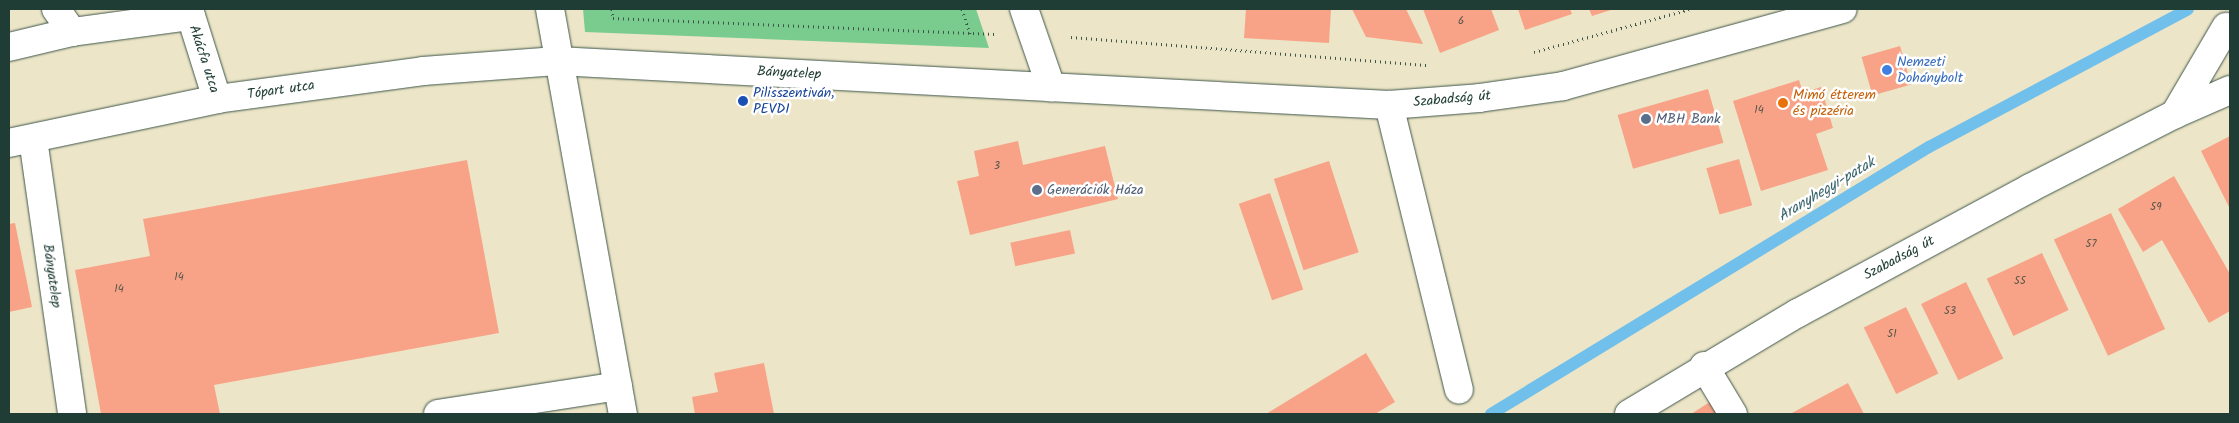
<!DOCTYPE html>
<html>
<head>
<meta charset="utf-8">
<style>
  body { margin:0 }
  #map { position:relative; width:2239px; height:423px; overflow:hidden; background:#ece5c7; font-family:Kalam,sans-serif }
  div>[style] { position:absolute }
  .green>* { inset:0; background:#7acc8e }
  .stream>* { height:12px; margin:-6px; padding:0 6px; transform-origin:6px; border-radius:6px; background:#71bfeb }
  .building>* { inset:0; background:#f8a388; transform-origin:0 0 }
  .path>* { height:3px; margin-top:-1.5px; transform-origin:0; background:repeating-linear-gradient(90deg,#3e564a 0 1px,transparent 0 5px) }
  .roads { filter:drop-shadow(0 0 1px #3e564a) drop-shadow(0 0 1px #3e564a) }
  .minor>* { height:28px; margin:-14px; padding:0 14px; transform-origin:14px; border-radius:14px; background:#fff }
  .major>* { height:28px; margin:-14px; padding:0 14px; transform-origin:14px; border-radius:14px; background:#fff }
  .dots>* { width:14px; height:14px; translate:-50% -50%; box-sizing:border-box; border:2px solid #fff; border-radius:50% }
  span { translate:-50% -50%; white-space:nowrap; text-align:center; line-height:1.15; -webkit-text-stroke:5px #fff; paint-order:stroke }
  .number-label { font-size:11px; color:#555649 }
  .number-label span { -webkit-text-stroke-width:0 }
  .street-label { font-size:14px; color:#1f3d34 }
  .shop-label { font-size:14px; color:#366cbe }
  .left { translate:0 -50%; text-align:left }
  .transit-label { font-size:14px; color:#164399 }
  .food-label { font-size:14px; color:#c56008 }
  .service-label { font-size:14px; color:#4e5e75 }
  .water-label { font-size:15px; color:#38646b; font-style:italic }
  .frame { position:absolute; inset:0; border:10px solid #1f3d34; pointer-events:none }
</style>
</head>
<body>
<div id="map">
  <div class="green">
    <div style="clip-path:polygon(583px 9px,976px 9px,989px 48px,585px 32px)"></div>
  </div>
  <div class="stream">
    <div style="left:1491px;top:414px;width:513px;rotate:-31.37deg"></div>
    <div style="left:1929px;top:147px;width:293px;rotate:-28deg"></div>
  </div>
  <div class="building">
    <div style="clip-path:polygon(1246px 9px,1331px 9px,1329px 43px,1244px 38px)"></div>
    <div style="clip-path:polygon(1352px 9px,1406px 9px,1423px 44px,1366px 37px)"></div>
    <div style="clip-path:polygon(1423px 9px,1491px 9px,1499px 30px,1440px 53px)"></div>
    <div style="clip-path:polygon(1518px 9px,1570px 9px,1572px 14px,1525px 30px)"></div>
    <div style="clip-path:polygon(1589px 9px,1614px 9px,1592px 16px)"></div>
    <div style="left:1900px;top:46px;width:40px;height:40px;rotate:74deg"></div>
    <div style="clip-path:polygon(1799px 80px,1803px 93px,1821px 87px,1833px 128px,1816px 134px,1828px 170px,1761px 191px,1733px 101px)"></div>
    <div style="left:1708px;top:89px;width:56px;height:94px;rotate:74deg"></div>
    <div style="clip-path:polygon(2230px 136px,2230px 209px,2201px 151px)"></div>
    <div style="clip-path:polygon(1018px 141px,1023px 165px,1105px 146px,1118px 199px,970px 235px,957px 181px,979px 176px,974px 151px)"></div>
    <div style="left:1739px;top:159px;width:48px;height:34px;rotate:74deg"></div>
    <div style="clip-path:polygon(467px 160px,499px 333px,214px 385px,220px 414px,101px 414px,75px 270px,150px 256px,143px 219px)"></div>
    <div style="left:1329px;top:161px;width:96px;height:58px;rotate:72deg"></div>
    <div style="clip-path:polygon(2174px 176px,2230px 274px,2230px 311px,2209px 323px,2162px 240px,2143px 252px,2118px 209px)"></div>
    <div style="left:1270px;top:193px;width:102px;height:33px;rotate:71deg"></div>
    <div style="left:2111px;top:213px;width:128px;height:63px;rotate:65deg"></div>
    <div style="clip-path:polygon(15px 223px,32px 307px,9px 312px,9px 224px)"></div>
    <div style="left:1070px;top:230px;width:24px;height:61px;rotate:78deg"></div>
    <div style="left:2042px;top:253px;width:63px;height:61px;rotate:65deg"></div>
    <div style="left:1966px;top:282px;width:85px;height:50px;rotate:64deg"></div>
    <div style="left:1906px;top:307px;width:74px;height:47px;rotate:64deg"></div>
    <div style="clip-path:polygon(1366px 353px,1395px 402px,1375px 414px,1266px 414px)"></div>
    <div style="clip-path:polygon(764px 363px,774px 414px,695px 414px,692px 397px,718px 392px,714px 373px)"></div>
    <div style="clip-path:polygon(1848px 383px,1864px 414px,1790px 414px)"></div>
    <div style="clip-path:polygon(1716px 398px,1726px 414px,1691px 414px)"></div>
  </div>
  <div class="path">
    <div style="left:612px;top:9px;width:9px;rotate:84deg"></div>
    <div style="left:613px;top:18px;width:382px;rotate:2.4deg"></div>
    <div style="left:962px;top:9px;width:26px;rotate:72deg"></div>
    <div style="left:1071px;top:37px;width:359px;rotate:4.5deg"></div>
    <div style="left:1534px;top:52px;width:162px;rotate:-15.4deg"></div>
  </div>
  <div class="roads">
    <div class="minor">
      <div style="left:56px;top:9px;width:28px;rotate:55deg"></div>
      <div style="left:72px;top:32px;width:120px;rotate:-7.7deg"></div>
      <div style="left:191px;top:16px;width:87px;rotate:72.6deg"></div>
      <div style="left:550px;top:9px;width:412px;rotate:79.8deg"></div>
      <div style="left:1024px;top:9px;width:83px;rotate:70.9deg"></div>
      <div style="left:9px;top:47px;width:65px;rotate:-13.4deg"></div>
      <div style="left:1389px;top:105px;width:293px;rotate:76.2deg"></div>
      <div style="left:2175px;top:114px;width:60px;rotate:-23.6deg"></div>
      <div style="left:33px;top:139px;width:278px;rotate:81.9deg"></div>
      <div style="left:1704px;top:366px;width:56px;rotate:58.9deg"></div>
      <div style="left:438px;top:414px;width:182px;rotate:-8.8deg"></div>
      <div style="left:1629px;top:414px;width:197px;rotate:-30.9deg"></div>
      <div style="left:1798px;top:313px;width:264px;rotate:-28.3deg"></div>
      <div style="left:2030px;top:188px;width:163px;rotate:-27deg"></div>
      <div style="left:2175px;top:114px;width:101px;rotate:-59.6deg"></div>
    </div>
    <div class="major">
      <div style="left:9px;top:143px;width:213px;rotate:-11.9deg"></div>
      <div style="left:217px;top:99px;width:208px;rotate:-7.7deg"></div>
      <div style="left:423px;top:71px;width:134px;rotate:-4.3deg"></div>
      <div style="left:557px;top:61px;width:833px;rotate:3.03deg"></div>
      <div style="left:1389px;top:105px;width:90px;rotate:-4.4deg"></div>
      <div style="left:1479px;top:98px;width:85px;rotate:-8.1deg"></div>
      <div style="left:1563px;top:86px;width:290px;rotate:-15.4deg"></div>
    </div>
  </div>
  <div class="dots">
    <div style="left:1887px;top:70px;background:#3f7fe0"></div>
    <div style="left:743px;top:101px;background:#1a4fb4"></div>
    <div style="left:1783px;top:103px;background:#e8710a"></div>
    <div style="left:1646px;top:119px;background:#5c6f8a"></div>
    <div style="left:1037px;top:190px;background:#5c6f8a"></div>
  </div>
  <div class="number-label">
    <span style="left:1461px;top:21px">6</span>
    <span style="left:1759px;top:110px">14</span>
    <span style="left:997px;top:166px">3</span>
    <span style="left:2156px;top:207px">59</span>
    <span style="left:2091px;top:244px">57</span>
    <span style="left:179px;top:277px">14</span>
    <span style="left:2020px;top:281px">55</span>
    <span style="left:119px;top:289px">14</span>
    <span style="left:1950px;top:311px">53</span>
    <span style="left:1892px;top:334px">51</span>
  </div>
  <div class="street-label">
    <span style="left:204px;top:59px;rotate:72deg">Akácfa utca</span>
    <span style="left:789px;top:73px;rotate:3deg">Bányatelep</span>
    <span style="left:281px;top:90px;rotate:-8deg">Tópart utca</span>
    <span style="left:1452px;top:99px;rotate:-5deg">Szabadság út</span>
    <span style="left:1899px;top:258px;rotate:-28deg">Szabadság út</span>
    <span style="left:52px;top:276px;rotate:82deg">Bányatelep</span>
  </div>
  <div class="shop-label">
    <span class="left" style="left:1897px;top:70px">Nemzeti<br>Dohánybolt</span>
  </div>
  <div class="transit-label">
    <span class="left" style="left:753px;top:101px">Pilisszentiván,<br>PEVDI</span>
  </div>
  <div class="food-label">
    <span class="left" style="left:1793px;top:103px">Mimó étterem<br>és pizzéria</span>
  </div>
  <div class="service-label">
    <span class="left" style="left:1656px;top:119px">MBH Bank</span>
    <span class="left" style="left:1047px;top:190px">Generációk Háza</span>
  </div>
  <div class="water-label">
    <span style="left:1827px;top:190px;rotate:-31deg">Aranyhegyi-patak</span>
  </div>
  <div class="frame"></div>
</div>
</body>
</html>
